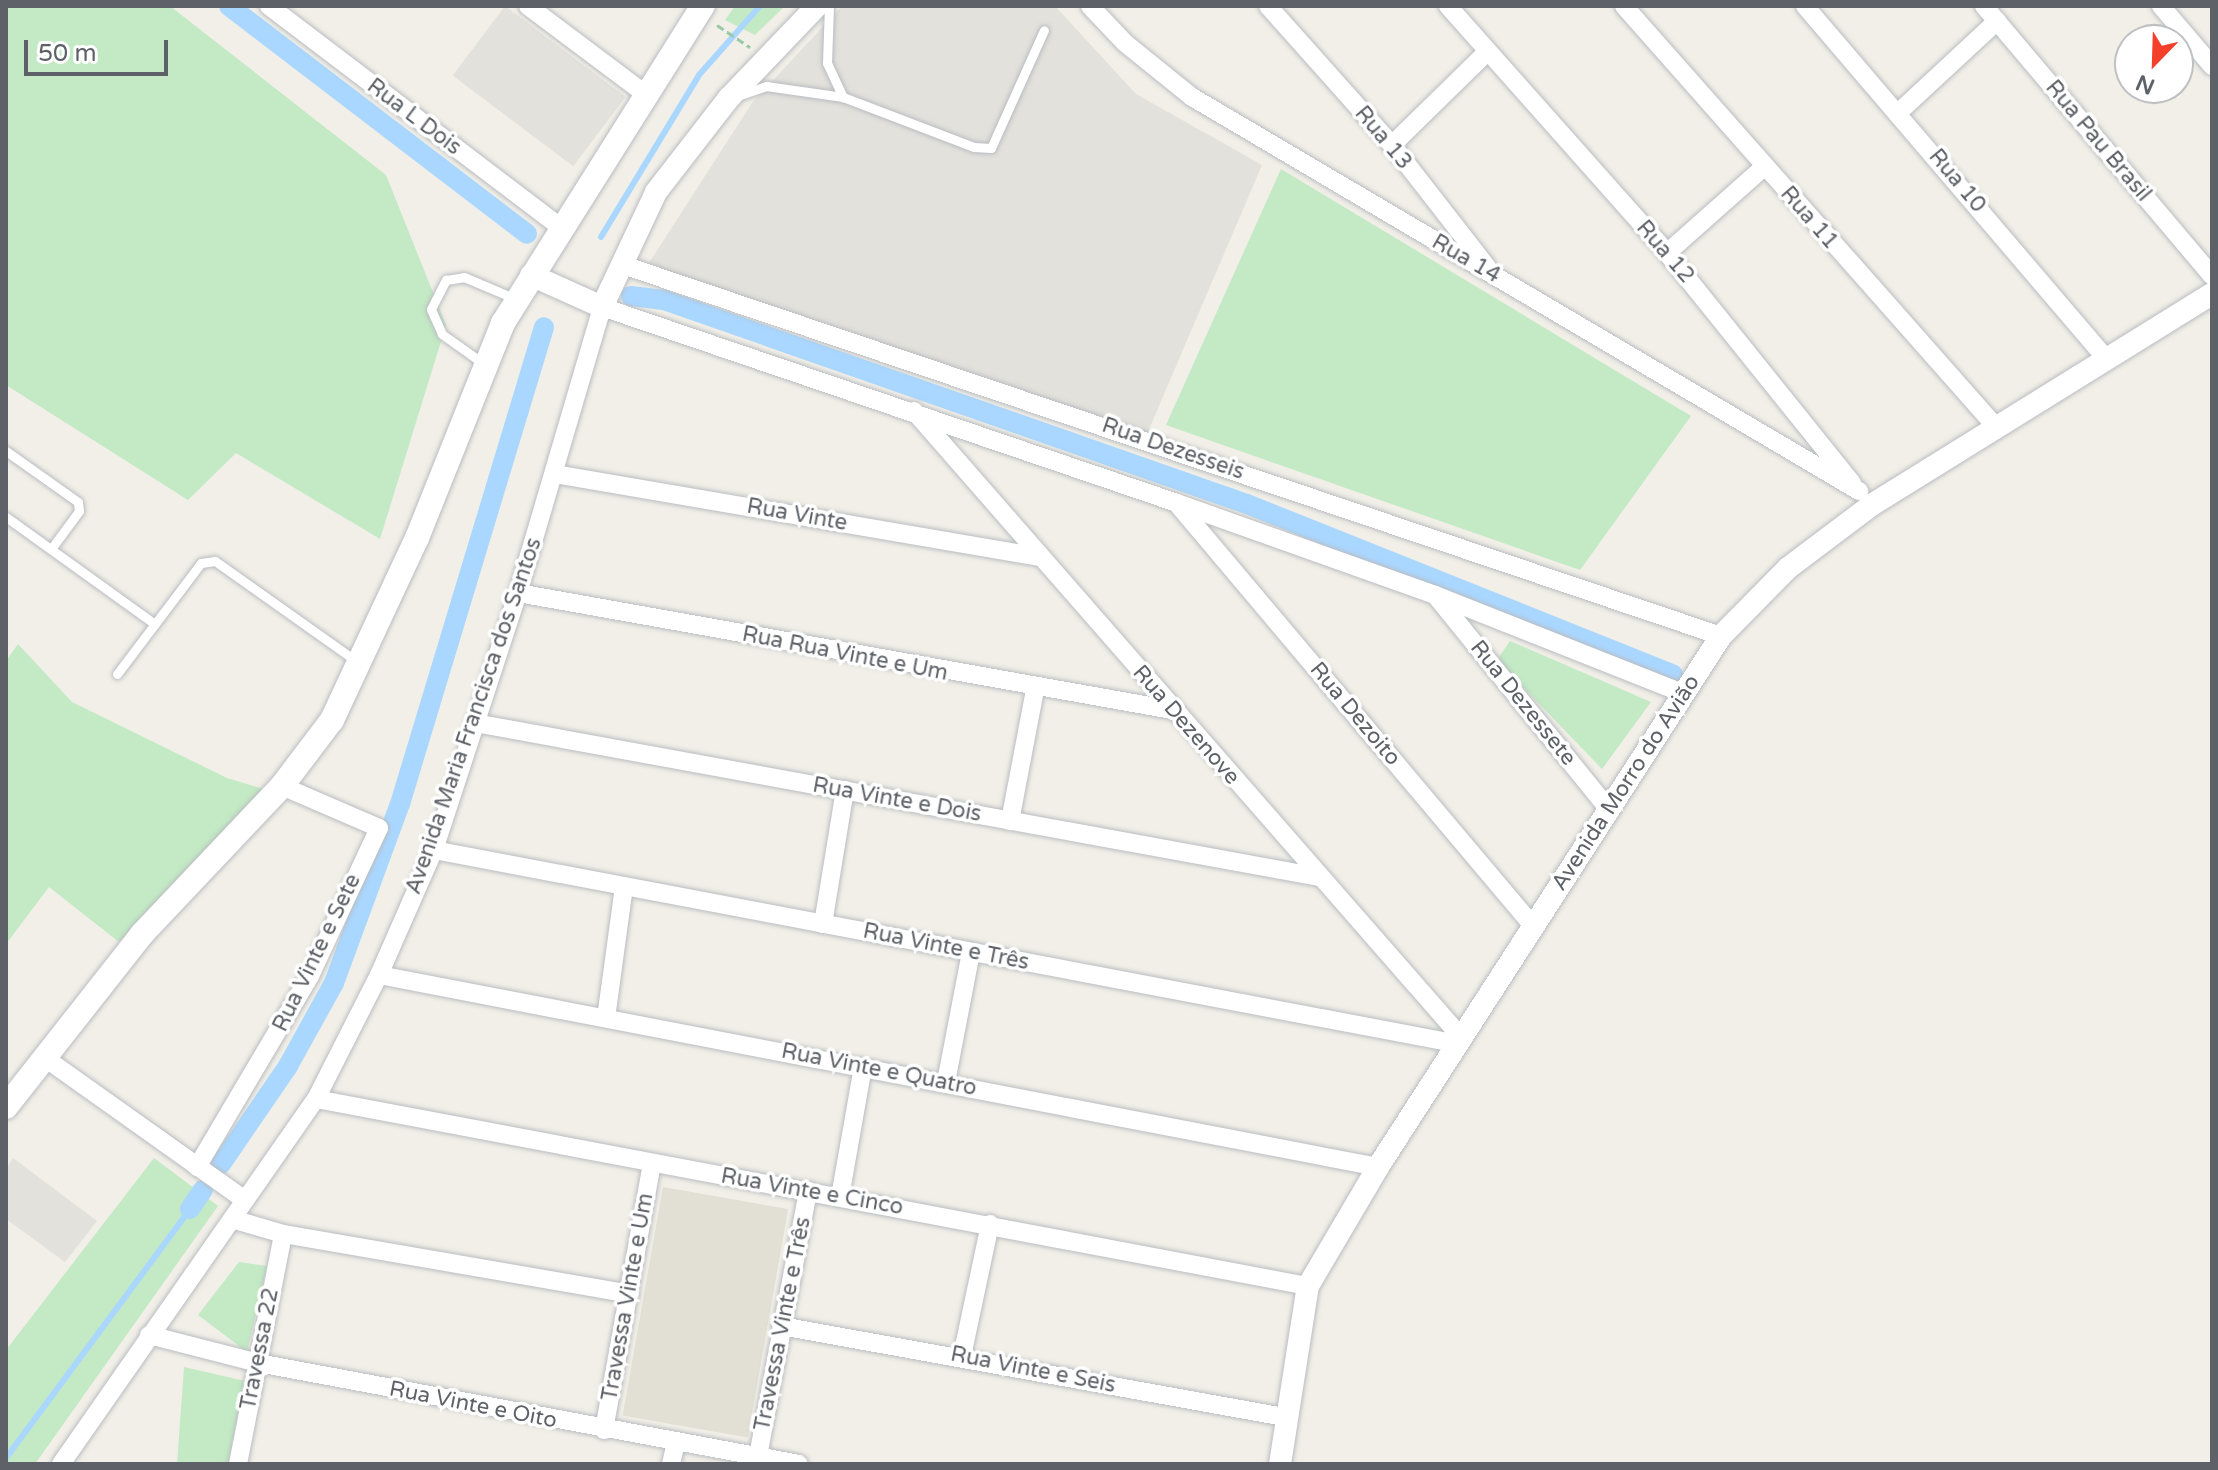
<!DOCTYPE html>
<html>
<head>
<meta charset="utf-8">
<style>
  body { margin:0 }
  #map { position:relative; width:2218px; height:1470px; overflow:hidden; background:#f1efe7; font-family:"Varela Round",sans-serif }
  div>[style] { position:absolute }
  .industrial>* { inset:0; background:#e2e1db; transform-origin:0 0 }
  .education>* { inset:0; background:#e2dfd5; transform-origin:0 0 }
  .green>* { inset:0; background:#c3eac4 }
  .stream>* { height:6px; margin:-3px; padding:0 3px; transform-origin:3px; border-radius:3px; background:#aad7ff }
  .canal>* { height:20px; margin:-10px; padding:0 10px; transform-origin:10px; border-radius:10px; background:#aad7ff }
  .path>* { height:3px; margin-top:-1.5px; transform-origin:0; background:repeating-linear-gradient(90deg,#9ac9a9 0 8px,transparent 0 12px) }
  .roads { filter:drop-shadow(0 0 2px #b9bcc1) drop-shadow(0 0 2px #b9bcc1) }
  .service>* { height:9px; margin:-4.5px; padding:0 4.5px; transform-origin:4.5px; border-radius:4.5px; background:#fff }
  .minor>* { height:18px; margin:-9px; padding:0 9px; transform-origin:9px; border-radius:9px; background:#fff }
  .tertiary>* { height:22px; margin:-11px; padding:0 11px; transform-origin:11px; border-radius:11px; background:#fff }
  .secondary>* { height:24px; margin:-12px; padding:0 12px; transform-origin:12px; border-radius:12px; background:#fff }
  span { translate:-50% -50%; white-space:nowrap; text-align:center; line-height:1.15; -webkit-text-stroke:7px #fff; paint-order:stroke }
  .street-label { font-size:22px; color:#5e6268 }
  .frame { position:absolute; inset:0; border:8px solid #5e6268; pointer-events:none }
  .north { position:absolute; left:2114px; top:24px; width:80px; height:80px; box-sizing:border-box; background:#fff; border:2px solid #bfc0c3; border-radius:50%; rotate:203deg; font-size:22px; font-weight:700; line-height:32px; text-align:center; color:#5e6268 }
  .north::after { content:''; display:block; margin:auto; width:28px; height:36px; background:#f4402a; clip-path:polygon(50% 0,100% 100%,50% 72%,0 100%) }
  .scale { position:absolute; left:24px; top:40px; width:144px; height:36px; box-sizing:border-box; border:4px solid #5e6268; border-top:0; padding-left:10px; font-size:24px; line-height:28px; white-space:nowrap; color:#5e6268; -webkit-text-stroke:6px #fff; paint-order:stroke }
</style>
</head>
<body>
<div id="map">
  <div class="industrial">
    <div style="left:505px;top:6px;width:151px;height:87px;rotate:37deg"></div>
    <div style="clip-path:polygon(842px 6px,1055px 6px,1136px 94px,1262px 165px,1147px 434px,647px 266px,752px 103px)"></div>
    <div style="clip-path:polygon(13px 1158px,97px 1221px,65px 1262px,6px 1219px,6px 1169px)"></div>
  </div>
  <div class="education">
    <div style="left:663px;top:1187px;width:127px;height:232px;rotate:10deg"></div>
  </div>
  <div class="green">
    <div style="clip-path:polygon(6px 6px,170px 6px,386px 175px,446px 325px,380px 539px,236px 453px,188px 500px,6px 385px)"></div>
    <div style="clip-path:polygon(735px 6px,785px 6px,755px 35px,725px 20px)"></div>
    <div style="clip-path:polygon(1281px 169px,1691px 416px,1580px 570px,1166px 425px)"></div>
    <div style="clip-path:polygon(1510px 641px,1651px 702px,1602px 769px,1497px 660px)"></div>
    <div style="clip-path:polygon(18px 644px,72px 702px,227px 778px,263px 789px,119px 942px,49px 887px,6px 944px,6px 661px)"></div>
    <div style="clip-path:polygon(154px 1158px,218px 1206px,35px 1464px,6px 1464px,6px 1350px)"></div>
    <div style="clip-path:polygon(239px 1262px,267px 1266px,247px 1352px,198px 1315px)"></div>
    <div style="clip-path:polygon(184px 1367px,245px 1381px,228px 1464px,177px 1464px)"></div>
  </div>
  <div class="stream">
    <div style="left:601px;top:237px;width:189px;rotate:-58.8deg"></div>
    <div style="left:699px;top:75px;width:92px;rotate:-48.5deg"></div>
    <div style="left:6px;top:1458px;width:310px;rotate:-53.5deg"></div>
  </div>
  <div class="canal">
    <div style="left:229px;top:6px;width:375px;rotate:37.4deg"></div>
    <div style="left:631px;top:296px;width:33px;rotate:7deg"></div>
    <div style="left:664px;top:300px;width:618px;rotate:19.29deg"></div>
    <div style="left:1247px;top:504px;width:459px;rotate:21.8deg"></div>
    <div style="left:221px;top:1164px;width:119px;rotate:-55.6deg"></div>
    <div style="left:288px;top:1066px;width:95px;rotate:-61deg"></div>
    <div style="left:334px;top:983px;width:191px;rotate:-69.8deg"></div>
    <div style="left:400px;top:804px;width:498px;rotate:-73.2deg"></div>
    <div style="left:190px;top:1209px;width:23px;rotate:-56deg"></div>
  </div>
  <div class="path">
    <div style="left:717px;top:25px;width:40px;rotate:34deg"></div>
  </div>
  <div class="roads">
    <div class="service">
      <div style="left:829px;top:6px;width:57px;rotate:92deg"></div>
      <div style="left:827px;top:63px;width:38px;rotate:65deg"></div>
      <div style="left:740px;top:95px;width:28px;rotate:-19deg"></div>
      <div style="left:766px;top:86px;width:78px;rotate:8.1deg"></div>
      <div style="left:843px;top:97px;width:140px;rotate:20.9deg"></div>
      <div style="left:974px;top:147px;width:17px;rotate:3deg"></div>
      <div style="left:991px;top:148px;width:129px;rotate:-65.8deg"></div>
      <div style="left:484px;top:364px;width:52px;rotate:-144.5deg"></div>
      <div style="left:442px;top:334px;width:27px;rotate:-114deg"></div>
      <div style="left:431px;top:309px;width:33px;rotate:-63deg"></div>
      <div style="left:446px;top:280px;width:18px;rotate:-9deg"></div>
      <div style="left:464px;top:277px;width:56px;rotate:22.9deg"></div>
      <div style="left:6px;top:451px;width:88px;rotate:35.3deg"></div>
      <div style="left:78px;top:502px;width:9px;rotate:84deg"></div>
      <div style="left:79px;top:511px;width:47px;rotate:126.4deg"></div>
      <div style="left:6px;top:517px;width:183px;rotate:35.7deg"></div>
      <div style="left:117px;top:674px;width:139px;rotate:-52.9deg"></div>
      <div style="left:201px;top:563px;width:14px;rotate:-8deg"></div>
      <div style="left:215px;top:561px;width:176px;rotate:35.3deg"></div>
    </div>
    <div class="minor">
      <div style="left:269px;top:6px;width:365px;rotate:37.2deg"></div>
      <div style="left:528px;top:6px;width:146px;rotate:36.9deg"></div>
      <div style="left:1090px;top:6px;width:51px;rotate:46.6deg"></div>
      <div style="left:1125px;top:43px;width:86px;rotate:38.9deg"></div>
      <div style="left:1192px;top:97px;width:775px;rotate:30.57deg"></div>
      <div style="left:1268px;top:6px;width:186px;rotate:48.3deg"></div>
      <div style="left:1392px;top:145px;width:155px;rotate:52.1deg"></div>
      <div style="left:1448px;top:6px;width:330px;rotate:48.4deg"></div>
      <div style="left:1667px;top:253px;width:295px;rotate:51.2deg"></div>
      <div style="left:1624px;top:6px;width:563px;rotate:48.53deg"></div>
      <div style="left:1805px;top:6px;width:465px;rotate:49.5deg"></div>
      <div style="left:1984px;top:6px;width:353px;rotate:49.8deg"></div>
      <div style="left:2161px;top:6px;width:79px;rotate:49.6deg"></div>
      <div style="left:1899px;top:112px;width:134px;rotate:-42.9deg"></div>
      <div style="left:1392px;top:145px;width:134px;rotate:-44.4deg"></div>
      <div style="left:1667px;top:253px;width:130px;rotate:-41.6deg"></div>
      <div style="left:623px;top:265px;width:1159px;rotate:18.67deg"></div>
      <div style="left:914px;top:411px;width:833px;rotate:48.85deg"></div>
      <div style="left:554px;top:474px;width:492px;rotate:9.7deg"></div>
      <div style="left:1179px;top:506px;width:549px;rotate:49.87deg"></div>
      <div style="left:518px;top:593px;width:664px;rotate:10.14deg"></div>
      <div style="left:1436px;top:596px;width:277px;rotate:51deg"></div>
      <div style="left:475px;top:723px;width:858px;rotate:10.34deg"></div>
      <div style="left:1010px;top:821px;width:133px;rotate:-79.2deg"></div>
      <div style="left:434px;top:850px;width:1043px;rotate:10.72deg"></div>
      <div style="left:823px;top:924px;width:136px;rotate:-80.7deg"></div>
      <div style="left:379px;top:975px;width:1017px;rotate:10.88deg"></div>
      <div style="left:606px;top:1018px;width:133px;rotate:-82.2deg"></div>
      <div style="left:45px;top:1058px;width:245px;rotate:35.4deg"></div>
      <div style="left:946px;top:1082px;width:132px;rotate:-79.1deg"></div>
      <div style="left:316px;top:1099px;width:1009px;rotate:10.68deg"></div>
      <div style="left:197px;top:1167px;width:222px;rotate:-59.4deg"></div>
      <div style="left:310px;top:976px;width:163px;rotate:-65deg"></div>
      <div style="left:379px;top:828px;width:106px;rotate:-156.6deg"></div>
      <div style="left:840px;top:1197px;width:132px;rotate:-80deg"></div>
      <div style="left:232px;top:1219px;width:53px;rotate:16.4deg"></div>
      <div style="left:283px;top:1234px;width:352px;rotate:9.8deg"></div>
      <div style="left:781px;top:1326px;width:511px;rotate:10.25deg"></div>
      <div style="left:149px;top:1335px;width:113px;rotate:14.4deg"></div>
      <div style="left:258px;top:1363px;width:550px;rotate:10.57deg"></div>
      <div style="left:962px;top:1356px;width:135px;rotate:-78deg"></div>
      <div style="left:604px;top:1430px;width:270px;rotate:-79.8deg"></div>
      <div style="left:758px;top:1456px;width:270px;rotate:-79.3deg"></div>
      <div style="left:61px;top:1464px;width:445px;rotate:-55.1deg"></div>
      <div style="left:316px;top:1099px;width:139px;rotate:-63.1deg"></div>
      <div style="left:379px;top:975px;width:137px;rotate:-66.3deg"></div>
      <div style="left:434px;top:850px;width:270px;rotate:-71.9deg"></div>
      <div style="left:518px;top:593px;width:298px;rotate:-73.6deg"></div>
      <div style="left:602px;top:307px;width:607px;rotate:18.82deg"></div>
      <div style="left:1177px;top:503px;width:274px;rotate:19.6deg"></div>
      <div style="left:1435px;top:595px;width:267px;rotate:21.6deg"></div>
      <div style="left:238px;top:1464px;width:234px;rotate:-78.9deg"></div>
      <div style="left:671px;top:1464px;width:22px;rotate:-77deg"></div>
    </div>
    <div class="tertiary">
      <div style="left:531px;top:275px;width:78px;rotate:24.3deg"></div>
      <div style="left:602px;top:307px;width:127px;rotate:-64.8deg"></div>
      <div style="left:656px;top:192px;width:119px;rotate:-52.2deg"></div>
      <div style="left:729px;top:98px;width:127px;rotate:-46.3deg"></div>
      <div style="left:1280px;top:1464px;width:180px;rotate:-81.1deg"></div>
      <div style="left:1308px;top:1286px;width:138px;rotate:-59.5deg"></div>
      <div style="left:1378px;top:1167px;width:632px;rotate:-57.14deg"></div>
      <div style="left:1721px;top:636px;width:95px;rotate:-45.4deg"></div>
      <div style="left:1788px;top:568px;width:106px;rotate:-37deg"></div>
      <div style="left:1873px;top:504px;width:399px;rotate:-31.8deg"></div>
    </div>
    <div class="secondary">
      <div style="left:6px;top:1107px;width:220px;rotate:-51.8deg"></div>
      <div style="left:142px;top:934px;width:204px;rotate:-46.6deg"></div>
      <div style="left:282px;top:786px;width:83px;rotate:-52.9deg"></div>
      <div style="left:332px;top:720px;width:201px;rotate:-65deg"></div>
      <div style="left:417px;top:538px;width:232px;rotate:-68.2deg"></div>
      <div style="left:503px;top:323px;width:375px;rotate:-57.8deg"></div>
    </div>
  </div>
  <div class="street-label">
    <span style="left:414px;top:117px;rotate:37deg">Rua L Dois</span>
    <span style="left:1383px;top:138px;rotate:50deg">Rua 13</span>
    <span style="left:2098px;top:141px;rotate:50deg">Rua Pau Brasil</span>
    <span style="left:1957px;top:181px;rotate:50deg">Rua 10</span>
    <span style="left:1809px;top:218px;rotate:49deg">Rua 11</span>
    <span style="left:1665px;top:252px;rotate:49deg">Rua 12</span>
    <span style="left:1466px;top:259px;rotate:30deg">Rua 14</span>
    <span style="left:1173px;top:449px;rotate:19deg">Rua Dezesseis</span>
    <span style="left:797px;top:515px;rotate:10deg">Rua Vinte</span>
    <span style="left:845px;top:654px;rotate:11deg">Rua Rua Vinte e Um</span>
    <span style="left:1523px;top:703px;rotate:51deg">Rua Dezessete</span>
    <span style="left:1355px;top:714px;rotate:50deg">Rua Dezoito</span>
    <span style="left:474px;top:716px;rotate:-71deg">Avenida Maria Francisca dos Santos</span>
    <span style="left:1186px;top:725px;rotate:49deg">Rua Dezenove</span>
    <span style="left:1626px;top:783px;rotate:-57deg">Avenida Morro do Avião</span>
    <span style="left:897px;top:800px;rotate:10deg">Rua Vinte e Dois</span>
    <span style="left:946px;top:947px;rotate:11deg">Rua Vinte e Três</span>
    <span style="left:317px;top:953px;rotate:-64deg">Rua Vinte e Sete</span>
    <span style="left:879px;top:1070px;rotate:11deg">Rua Vinte e Quatro</span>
    <span style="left:812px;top:1192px;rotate:10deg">Rua Vinte e Cinco</span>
    <span style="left:628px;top:1297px;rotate:-80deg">Travessa Vinte e Um</span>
    <span style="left:783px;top:1324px;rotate:-79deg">Travessa Vinte e Três</span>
    <span style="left:260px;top:1349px;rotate:-79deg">Travessa 22</span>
    <span style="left:1033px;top:1370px;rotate:11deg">Rua Vinte e Seis</span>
    <span style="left:473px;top:1405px;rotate:11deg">Rua Vinte e Oito</span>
  </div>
  <div class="frame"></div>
  <div class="north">N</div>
  <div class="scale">50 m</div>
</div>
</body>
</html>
